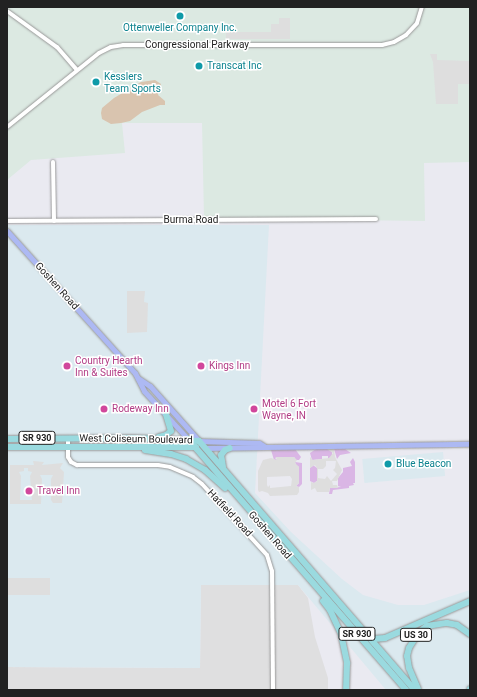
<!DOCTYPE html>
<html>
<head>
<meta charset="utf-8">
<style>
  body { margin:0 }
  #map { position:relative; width:477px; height:697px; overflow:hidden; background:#eaeaf1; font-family:Roboto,sans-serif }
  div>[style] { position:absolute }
  .residential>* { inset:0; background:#dfdfe0 }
  .commercial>* { inset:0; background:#dbe9ef; transform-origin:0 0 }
  .industrial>* { inset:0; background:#dce9e2 }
  .grass>* { inset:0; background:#dab6e5 }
  .parking>* { inset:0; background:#dedede; transform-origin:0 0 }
  .water>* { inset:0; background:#d9c4af }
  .roads { filter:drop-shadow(0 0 1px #999) drop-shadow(0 0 1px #999) }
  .minor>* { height:4px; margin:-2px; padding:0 2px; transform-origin:2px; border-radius:2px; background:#fff }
  .major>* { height:5px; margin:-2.5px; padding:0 2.5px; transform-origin:2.5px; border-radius:2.5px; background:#adb9f3 }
  .highway>* { height:6px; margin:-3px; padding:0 3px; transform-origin:3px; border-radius:3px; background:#9adadf }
  .dots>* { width:11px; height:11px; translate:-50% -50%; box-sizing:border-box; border:2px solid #fff; border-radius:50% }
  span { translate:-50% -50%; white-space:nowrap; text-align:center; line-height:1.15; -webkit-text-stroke:3px #fff; paint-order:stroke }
  .shield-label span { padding:1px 3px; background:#fff; border:1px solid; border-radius:3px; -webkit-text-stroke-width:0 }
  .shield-label { font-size:9px; color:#222; font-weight:700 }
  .culture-label { font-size:10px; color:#0d838f }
  .left { translate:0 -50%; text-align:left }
  .street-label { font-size:10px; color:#222 }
  .hotel-label { font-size:10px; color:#b23c85 }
  .frame { position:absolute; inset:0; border:8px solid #222; pointer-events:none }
</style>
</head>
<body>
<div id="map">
  <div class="residential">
    <div style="clip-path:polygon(201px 585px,298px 585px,308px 598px,315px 637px,328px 678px,328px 690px,7px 690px,7px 667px,200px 668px)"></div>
  </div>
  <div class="commercial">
    <div style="clip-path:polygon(7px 225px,269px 225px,255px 493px,291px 532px,342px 579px,363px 595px,398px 605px,424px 605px,470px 590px,470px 690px,386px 690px,298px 585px,201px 585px,200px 668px,7px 667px)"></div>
    <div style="left:443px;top:452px;width:24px;height:81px;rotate:85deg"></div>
  </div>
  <div class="industrial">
    <div style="clip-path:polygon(7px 7px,470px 7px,470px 162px,424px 163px,425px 221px,204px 218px,202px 123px,122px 123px,125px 153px,31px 160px,7px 180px)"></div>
  </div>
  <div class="grass">
    <div style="clip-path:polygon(295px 449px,301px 457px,299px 460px,296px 460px,294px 457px,277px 457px,275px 458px,277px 460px,274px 460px,271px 450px)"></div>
    <div style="clip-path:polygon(316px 449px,328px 449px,332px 452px,332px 456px,328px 459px,328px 456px,322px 456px,322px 459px,312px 460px,310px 453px)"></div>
    <div style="clip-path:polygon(334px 449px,345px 449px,351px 453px,340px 455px,337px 459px)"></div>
    <div style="clip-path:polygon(353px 458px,355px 462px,355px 483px,353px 483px,354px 485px,349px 486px,349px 488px,333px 490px,332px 494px,329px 494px,330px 488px,341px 487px,338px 486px,338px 478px,343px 472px,343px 468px,352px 466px,350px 462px)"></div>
    <div style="clip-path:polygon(295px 462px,302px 463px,302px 484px,299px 487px,296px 486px,299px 483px,299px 467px,296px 465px)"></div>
    <div style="clip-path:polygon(313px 465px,317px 468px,317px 481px,314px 483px,310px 481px,310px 468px)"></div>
  </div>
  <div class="parking">
    <div style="clip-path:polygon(279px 18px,290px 18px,290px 39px,226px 39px,226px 32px,271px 32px,271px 24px,279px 24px)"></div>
    <div style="clip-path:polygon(430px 54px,437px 54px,437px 60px,470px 61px,470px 84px,458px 84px,458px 104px,436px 104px,433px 62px)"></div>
    <div style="clip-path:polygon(127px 291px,145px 291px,144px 302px,148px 303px,147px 332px,127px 333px)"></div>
    <div style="clip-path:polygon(evenodd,327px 449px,334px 449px,335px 457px,342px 470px,337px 481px,332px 481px,333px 485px,337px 485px,338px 488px,330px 488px,329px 492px,317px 492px,315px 488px,311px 490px,311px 482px,314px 483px,317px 481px,317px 468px,315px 465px,310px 468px,310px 457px,313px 460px,329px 458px,333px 453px,327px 449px,326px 461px,336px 461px,335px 468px,333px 470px,337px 474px,331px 481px,327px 476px,325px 479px,318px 478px,318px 469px,323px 469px,326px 466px,326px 461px)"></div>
    <div style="clip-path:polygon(evenodd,276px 457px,294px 457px,297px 460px,295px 463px,299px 467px,299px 483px,296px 486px,299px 487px,299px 492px,297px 495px,270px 496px,268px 493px,262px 491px,259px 492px,258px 490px,258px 471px,263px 460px,271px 458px,277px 460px,276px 457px,290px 476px,292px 479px,291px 486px,270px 488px,270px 485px,268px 487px,267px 485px,267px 477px,290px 476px)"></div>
    <div style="clip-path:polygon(evenodd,33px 461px,44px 462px,42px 465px,63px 463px,60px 468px,64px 472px,62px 503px,53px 503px,51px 500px,51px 479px,53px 475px,40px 475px,42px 479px,41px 504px,10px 504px,10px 465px,34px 465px,33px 461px,24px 468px,28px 468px,28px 471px,32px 472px,30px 476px,32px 500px,20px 500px,21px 476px,19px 472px,24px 471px,24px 468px)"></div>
    <div style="left:7px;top:578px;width:43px;height:17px"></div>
  </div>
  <div class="water">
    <div style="clip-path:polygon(155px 80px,161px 84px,158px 95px,165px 101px,165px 105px,160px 105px,142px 112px,130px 121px,121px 123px,111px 124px,102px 119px,101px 113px,102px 108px,114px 98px,141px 82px)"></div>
  </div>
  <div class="roads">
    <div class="minor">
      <div style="left:7px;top:11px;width:62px;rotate:35.8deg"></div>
      <div style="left:57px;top:47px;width:30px;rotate:49deg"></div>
      <div style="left:7px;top:127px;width:118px;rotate:-38.8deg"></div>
      <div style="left:99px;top:53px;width:13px;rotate:-27deg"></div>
      <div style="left:111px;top:47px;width:12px;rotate:-9deg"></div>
      <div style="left:123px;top:45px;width:259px"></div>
      <div style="left:382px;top:45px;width:12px;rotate:-14deg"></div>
      <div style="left:394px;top:42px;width:14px;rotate:-30deg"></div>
      <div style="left:406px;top:35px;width:16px;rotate:-47deg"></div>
      <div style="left:417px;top:23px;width:17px;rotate:-73deg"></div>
      <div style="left:53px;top:162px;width:59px;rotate:89deg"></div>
      <div style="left:7px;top:221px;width:369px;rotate:-0.3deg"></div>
      <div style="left:68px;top:438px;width:19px;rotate:90deg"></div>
      <div style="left:68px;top:457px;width:6px;rotate:59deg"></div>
      <div style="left:71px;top:462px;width:7px;rotate:27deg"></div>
      <div style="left:77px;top:465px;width:81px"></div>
      <div style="left:158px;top:465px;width:12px;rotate:9deg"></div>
      <div style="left:170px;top:467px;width:25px;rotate:23deg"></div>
      <div style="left:193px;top:477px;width:11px;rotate:38deg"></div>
      <div style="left:202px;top:484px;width:96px;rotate:47.5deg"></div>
      <div style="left:267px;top:555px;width:17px;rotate:73deg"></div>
      <div style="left:272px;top:571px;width:119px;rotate:89.5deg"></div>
    </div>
    <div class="major">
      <div style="left:7px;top:231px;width:191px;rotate:48deg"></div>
      <div style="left:135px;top:373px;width:20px;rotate:63deg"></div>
      <div style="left:144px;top:391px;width:65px;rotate:47.5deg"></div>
      <div style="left:138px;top:378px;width:14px;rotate:34deg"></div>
      <div style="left:150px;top:386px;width:74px;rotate:48.3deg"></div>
      <div style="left:199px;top:441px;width:60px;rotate:1.9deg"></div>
      <div style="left:259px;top:443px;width:6px;rotate:31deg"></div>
      <div style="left:205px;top:448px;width:265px;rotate:-0.9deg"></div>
    </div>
    <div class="highway">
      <div style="left:159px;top:437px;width:7px;rotate:-16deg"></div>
      <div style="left:166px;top:435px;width:6px;rotate:-39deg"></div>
      <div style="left:171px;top:431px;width:17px;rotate:-107deg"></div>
      <div style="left:7px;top:439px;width:127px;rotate:-0.5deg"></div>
      <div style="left:134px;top:438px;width:65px;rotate:2.6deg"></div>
      <div style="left:199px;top:441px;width:330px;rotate:49.1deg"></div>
      <div style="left:188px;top:439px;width:332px;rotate:49deg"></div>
      <div style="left:7px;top:447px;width:189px"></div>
      <div style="left:145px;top:450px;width:26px;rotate:9deg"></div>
      <div style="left:171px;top:454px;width:16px;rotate:18deg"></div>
      <div style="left:186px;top:459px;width:22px;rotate:30deg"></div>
      <div style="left:205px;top:470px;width:27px;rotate:42deg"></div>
      <div style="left:223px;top:467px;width:12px;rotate:-99deg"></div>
      <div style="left:221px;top:455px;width:6px;rotate:-51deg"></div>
      <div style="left:225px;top:450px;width:5px;rotate:-22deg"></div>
      <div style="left:323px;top:601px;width:11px;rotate:52deg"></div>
      <div style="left:330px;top:610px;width:26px;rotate:65deg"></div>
      <div style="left:341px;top:634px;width:30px;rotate:78deg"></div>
      <div style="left:347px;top:663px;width:27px;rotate:92deg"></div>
      <div style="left:373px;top:639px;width:12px;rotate:-5deg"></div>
      <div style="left:385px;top:638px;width:93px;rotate:-23.5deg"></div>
      <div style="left:418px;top:689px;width:23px;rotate:-113deg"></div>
      <div style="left:409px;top:668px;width:12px;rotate:-99deg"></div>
      <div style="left:407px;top:656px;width:8px;rotate:-76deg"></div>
      <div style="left:409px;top:648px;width:19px;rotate:-58deg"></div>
      <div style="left:419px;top:632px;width:10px;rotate:-37deg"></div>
      <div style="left:427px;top:626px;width:20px;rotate:-9deg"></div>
      <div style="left:447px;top:623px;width:10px;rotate:11deg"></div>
      <div style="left:457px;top:625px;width:16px;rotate:35deg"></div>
      <div style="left:470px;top:690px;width:1px;rotate:-90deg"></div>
    </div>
  </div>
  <div class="dots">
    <div style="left:180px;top:16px;background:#0f9aa8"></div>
    <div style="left:199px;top:66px;background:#0f9aa8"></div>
    <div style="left:96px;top:82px;background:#0f9aa8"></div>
    <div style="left:67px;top:366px;background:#d1479c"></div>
    <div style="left:201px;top:366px;background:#d1479c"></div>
    <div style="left:104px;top:409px;background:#d1479c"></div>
    <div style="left:254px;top:409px;background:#d1479c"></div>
    <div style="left:388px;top:464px;background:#0f9aa8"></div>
    <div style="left:29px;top:491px;background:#d1479c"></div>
  </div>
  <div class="shield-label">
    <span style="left:37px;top:438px">SR 930</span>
    <span style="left:357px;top:634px">SR 930</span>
    <span style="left:416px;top:635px">US 30</span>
  </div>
  <div class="culture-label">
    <span style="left:180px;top:28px">Ottenweller Company Inc.</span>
    <span class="left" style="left:207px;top:66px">Transcat Inc</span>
    <span class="left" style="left:104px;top:82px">Kesslers<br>Team Sports</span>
    <span class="left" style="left:396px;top:464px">Blue Beacon</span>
  </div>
  <div class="street-label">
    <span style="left:197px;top:45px">Congressional Parkway</span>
    <span style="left:191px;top:220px">Burma Road</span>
    <span style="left:57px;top:286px;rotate:48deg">Goshen Road</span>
    <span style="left:136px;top:439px;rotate:1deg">West Coliseum Boulevard</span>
    <span style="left:230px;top:513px;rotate:47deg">Hatfield Road</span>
    <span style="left:270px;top:535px;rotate:49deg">Goshen Road</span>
  </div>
  <div class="hotel-label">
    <span class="left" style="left:75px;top:366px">Country Hearth<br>Inn &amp; Suites</span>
    <span class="left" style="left:209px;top:366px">Kings Inn</span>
    <span class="left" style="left:262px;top:409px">Motel 6 Fort<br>Wayne, IN</span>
    <span class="left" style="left:112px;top:409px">Rodeway Inn</span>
    <span class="left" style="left:37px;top:491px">Travel Inn</span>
  </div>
  <div class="frame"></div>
</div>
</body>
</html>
